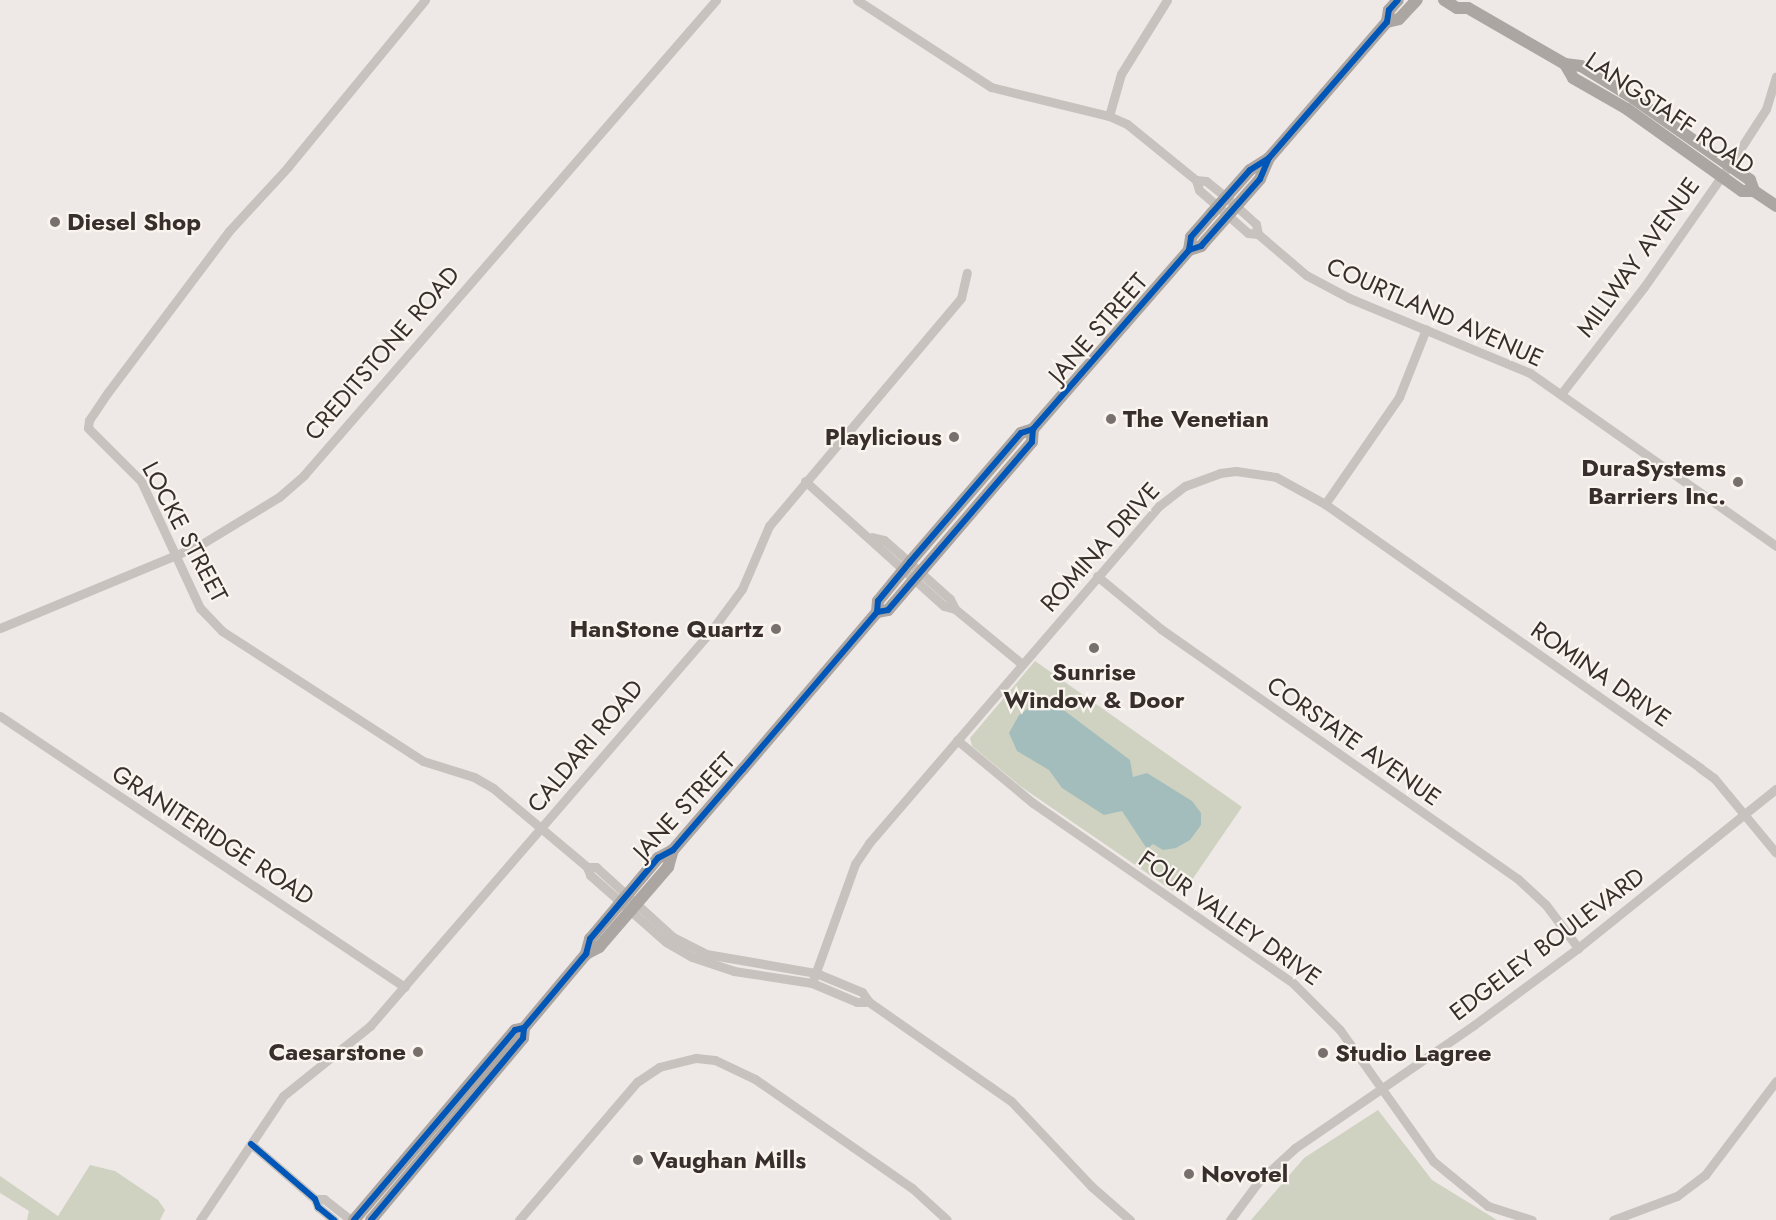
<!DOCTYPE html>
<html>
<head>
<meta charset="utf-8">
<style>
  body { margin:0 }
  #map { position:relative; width:1776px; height:1220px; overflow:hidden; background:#eee9e6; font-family:Jost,sans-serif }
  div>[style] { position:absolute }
  .green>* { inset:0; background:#cfd2c1 }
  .water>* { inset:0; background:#a3bdbd }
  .minor>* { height:9px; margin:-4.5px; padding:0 4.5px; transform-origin:4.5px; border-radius:4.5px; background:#c7c2bd }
  .major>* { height:12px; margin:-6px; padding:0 6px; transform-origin:6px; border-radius:6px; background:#aca6a2 }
  .cycleway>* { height:6px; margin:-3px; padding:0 3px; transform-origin:3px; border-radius:3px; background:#0057b8 }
  .dots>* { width:16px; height:16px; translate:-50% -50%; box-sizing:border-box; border:3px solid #f9f4ee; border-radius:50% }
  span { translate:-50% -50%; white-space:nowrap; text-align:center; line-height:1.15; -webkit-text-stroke:4.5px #f9f4ee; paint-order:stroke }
  .street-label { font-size:24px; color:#382f2c }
  .poi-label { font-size:24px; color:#382f2c; font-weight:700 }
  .left { translate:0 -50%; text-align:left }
  .right { translate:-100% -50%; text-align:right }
</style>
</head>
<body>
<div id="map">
  <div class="green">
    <div style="clip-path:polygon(1035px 661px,1242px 807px,1185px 890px,1176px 893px,1020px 786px,972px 746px,970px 738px)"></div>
    <div style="clip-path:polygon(1378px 1110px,1432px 1180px,1497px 1220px,1251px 1220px,1304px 1158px)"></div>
    <div style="clip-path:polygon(90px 1165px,115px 1171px,158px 1200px,165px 1210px,160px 1220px,27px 1220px,29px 1211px,0 1193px,0 1176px,58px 1216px)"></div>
  </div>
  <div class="water">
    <div style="clip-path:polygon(1053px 702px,1130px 760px,1133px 777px,1147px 773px,1192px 801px,1201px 813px,1201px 825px,1190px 840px,1176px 848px,1163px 850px,1153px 844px,1147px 849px,1122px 811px,1104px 815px,1062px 788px,1049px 770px,1017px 751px,1009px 733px,1019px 715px,1036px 703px)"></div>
  </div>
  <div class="minor">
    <div style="left:425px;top:0;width:216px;rotate:129.4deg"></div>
    <div style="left:288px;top:167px;width:87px;rotate:132.7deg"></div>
    <div style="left:229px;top:231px;width:201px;rotate:126.9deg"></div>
    <div style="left:108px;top:392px;width:34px;rotate:124deg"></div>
    <div style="left:89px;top:420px;width:8px;rotate:97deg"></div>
    <div style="left:88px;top:428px;width:75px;rotate:45deg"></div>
    <div style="left:141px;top:481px;width:140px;rotate:65.1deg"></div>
    <div style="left:200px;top:608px;width:32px;rotate:46deg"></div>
    <div style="left:222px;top:631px;width:239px;rotate:32.9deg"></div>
    <div style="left:423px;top:761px;width:53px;rotate:17.4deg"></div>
    <div style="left:474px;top:777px;width:22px;rotate:30deg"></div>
    <div style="left:493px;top:788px;width:123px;rotate:40deg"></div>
    <div style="left:587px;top:867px;width:9px;rotate:69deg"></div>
    <div style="left:590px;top:875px;width:101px;rotate:41.4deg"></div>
    <div style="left:666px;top:942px;width:30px;rotate:30deg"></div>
    <div style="left:692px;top:957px;width:44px;rotate:18.4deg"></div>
    <div style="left:734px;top:971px;width:79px;rotate:8.7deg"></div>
    <div style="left:812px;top:983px;width:49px;rotate:22.9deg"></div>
    <div style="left:857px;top:1002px;width:12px"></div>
    <div style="left:857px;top:0;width:160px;rotate:33deg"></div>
    <div style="left:991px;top:87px;width:122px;rotate:13.8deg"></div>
    <div style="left:1109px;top:116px;width:20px;rotate:24deg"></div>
    <div style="left:1127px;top:124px;width:89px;rotate:39.1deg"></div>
    <div style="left:1196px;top:180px;width:10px;rotate:73deg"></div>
    <div style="left:1199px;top:190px;width:65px;rotate:41.3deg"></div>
    <div style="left:1248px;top:233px;width:10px;rotate:6deg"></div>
    <div style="left:1258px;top:234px;width:63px;rotate:40.5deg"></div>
    <div style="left:1306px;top:275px;width:49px;rotate:28.1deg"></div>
    <div style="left:1349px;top:298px;width:196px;rotate:22.5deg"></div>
    <div style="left:1530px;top:373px;width:301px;rotate:35.1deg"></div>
    <div style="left:1109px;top:116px;width:44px;rotate:-74.1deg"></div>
    <div style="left:1121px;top:74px;width:87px;rotate:-58.1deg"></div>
    <div style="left:1196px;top:180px;width:10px;rotate:6deg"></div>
    <div style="left:1206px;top:181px;width:26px;rotate:39deg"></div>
    <div style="left:1226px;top:197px;width:40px;rotate:42deg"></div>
    <div style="left:1256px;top:224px;width:10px;rotate:79deg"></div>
    <div style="left:1561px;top:394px;width:135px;rotate:-52.2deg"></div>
    <div style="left:1644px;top:287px;width:159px;rotate:-55deg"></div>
    <div style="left:1735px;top:157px;width:57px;rotate:-57.1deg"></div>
    <div style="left:1766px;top:109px;width:34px;rotate:-73deg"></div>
    <div style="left:805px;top:481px;width:187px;rotate:42deg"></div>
    <div style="left:944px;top:606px;width:11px;rotate:15deg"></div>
    <div style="left:955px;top:609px;width:87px;rotate:39.4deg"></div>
    <div style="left:1325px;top:504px;width:130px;rotate:-55.3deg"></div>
    <div style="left:1399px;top:397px;width:73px;rotate:-68.3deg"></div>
    <div style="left:872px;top:537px;width:12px;rotate:14deg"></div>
    <div style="left:884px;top:540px;width:21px;rotate:41deg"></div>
    <div style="left:900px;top:554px;width:67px;rotate:42deg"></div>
    <div style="left:950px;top:599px;width:11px;rotate:63deg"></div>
    <div style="left:1097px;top:576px;width:83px;rotate:39.6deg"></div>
    <div style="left:1161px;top:629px;width:436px;rotate:35deg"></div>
    <div style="left:1518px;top:879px;width:38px;rotate:43deg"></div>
    <div style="left:1546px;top:905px;width:54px;rotate:53.3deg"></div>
    <div style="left:0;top:628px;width:217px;rotate:-22.5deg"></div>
    <div style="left:200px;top:545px;width:92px;rotate:-31.3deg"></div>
    <div style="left:279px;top:497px;width:33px;rotate:-41deg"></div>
    <div style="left:304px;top:475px;width:629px;rotate:-49.06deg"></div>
    <div style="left:0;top:716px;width:487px;rotate:33.8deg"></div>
    <div style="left:957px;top:740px;width:99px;rotate:39.7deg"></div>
    <div style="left:1033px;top:803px;width:316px;rotate:34.7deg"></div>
    <div style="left:1293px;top:983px;width:66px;rotate:45deg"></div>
    <div style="left:1340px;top:1030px;width:161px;rotate:54.6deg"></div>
    <div style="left:1433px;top:1161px;width:71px;rotate:39.3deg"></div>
    <div style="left:1488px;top:1206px;width:46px;rotate:17.7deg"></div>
    <div style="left:587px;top:867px;width:9px"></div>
    <div style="left:596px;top:867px;width:104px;rotate:42.3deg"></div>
    <div style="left:673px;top:937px;width:37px;rotate:27deg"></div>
    <div style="left:706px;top:954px;width:112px;rotate:9.8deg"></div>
    <div style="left:816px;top:973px;width:50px;rotate:22.4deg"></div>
    <div style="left:862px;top:992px;width:12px;rotate:55deg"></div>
    <div style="left:869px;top:1002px;width:173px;rotate:34.9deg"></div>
    <div style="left:1011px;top:1101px;width:117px;rotate:46.7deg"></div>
    <div style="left:1091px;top:1186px;width:52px;rotate:41.1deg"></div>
    <div style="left:812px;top:983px;width:127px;rotate:-70.1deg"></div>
    <div style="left:855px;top:864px;width:25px;rotate:-56deg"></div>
    <div style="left:869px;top:843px;width:445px;rotate:-49.3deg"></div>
    <div style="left:1159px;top:506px;width:33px;rotate:-38deg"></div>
    <div style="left:1185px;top:486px;width:37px;rotate:-20deg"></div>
    <div style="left:1220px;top:473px;width:16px;rotate:-7deg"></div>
    <div style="left:1236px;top:471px;width:40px;rotate:8.5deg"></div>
    <div style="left:1276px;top:477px;width:56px;rotate:28.9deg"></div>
    <div style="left:1325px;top:504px;width:459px;rotate:35.1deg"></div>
    <div style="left:1700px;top:768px;width:17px;rotate:36deg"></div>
    <div style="left:1714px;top:778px;width:97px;rotate:50.4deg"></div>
    <div style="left:251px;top:1144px;width:84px;rotate:40.7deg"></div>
    <div style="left:315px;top:1199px;width:9px;rotate:69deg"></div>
    <div style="left:318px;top:1207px;width:21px;rotate:39deg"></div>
    <div style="left:315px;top:1199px;width:9px"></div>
    <div style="left:324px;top:1199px;width:34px;rotate:38deg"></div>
    <div style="left:200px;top:1220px;width:149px;rotate:-56.2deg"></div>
    <div style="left:283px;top:1096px;width:112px;rotate:-38.8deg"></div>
    <div style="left:370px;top:1026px;width:522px;rotate:-49.2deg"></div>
    <div style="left:711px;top:631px;width:52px;rotate:-53.6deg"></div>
    <div style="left:742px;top:589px;width:69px;rotate:-66.8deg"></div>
    <div style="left:769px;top:526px;width:298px;rotate:-49.9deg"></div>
    <div style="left:961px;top:298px;width:26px;rotate:-77deg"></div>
    <div style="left:519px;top:1220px;width:182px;rotate:-49.5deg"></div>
    <div style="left:637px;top:1082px;width:27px;rotate:-34deg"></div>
    <div style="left:659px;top:1067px;width:38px;rotate:-14deg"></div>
    <div style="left:696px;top:1058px;width:19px;rotate:6deg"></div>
    <div style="left:715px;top:1060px;width:44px;rotate:25.4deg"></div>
    <div style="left:755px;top:1079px;width:191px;rotate:34.8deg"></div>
    <div style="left:912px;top:1188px;width:47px;rotate:42.4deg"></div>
    <div style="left:1230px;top:1220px;width:49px;rotate:-53.4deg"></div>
    <div style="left:1259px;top:1181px;width:49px;rotate:-42.5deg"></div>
    <div style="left:1295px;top:1148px;width:217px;rotate:-34.5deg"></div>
    <div style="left:1474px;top:1025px;width:129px;rotate:-36.5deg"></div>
    <div style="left:1578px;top:948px;width:254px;rotate:-38.8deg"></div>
    <div style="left:1613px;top:1220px;width:68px;rotate:-20.6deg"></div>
    <div style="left:1677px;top:1196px;width:35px;rotate:-37deg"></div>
    <div style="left:1705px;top:1175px;width:118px;rotate:-52.9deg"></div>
  </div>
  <div class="major">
    <div style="left:1444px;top:0;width:15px;rotate:32deg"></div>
    <div style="left:1457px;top:8px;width:11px"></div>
    <div style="left:1468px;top:8px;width:112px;rotate:30deg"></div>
    <div style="left:1565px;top:64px;width:16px;rotate:7deg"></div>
    <div style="left:1581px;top:66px;width:61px;rotate:31.6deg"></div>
    <div style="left:1633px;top:98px;width:143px;rotate:35deg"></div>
    <div style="left:1750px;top:180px;width:12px;rotate:70deg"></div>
    <div style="left:1387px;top:22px;width:12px;rotate:-14deg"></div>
    <div style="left:1399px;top:19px;width:26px;rotate:-47deg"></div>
    <div style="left:1565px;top:64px;width:16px;rotate:60deg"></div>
    <div style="left:1573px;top:78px;width:62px;rotate:29.9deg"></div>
    <div style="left:1627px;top:109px;width:141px;rotate:35.5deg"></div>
    <div style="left:1742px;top:191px;width:12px"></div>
    <div style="left:1754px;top:191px;width:27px;rotate:34deg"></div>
    <div style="left:1189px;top:250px;width:13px;rotate:-18deg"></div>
    <div style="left:1201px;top:246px;width:89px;rotate:-48.6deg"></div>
    <div style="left:1260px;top:179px;width:23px;rotate:-67deg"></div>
    <div style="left:877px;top:612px;width:11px;rotate:-10deg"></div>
    <div style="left:888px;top:610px;width:221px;rotate:-49.4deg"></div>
    <div style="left:1032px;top:442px;width:13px;rotate:-86deg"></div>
    <div style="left:586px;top:954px;width:16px;rotate:-75deg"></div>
    <div style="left:590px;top:939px;width:106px;rotate:-50deg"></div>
    <div style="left:658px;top:858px;width:17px;rotate:-28deg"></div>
    <div style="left:673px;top:850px;width:107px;rotate:-49.2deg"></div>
    <div style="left:743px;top:769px;width:206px;rotate:-49.5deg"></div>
    <div style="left:877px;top:612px;width:11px;rotate:-85deg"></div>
    <div style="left:878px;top:601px;width:50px;rotate:-50.6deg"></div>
    <div style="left:910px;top:562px;width:170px;rotate:-49.3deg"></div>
    <div style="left:1021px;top:433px;width:13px;rotate:-18deg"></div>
    <div style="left:1033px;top:429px;width:237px;rotate:-48.9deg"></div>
    <div style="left:1189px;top:250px;width:13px;rotate:-81deg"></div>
    <div style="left:1191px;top:237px;width:32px;rotate:-49deg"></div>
    <div style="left:1212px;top:213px;width:57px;rotate:-48.5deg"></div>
    <div style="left:1250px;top:170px;width:22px;rotate:-32deg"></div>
    <div style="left:1269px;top:158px;width:180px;rotate:-49.1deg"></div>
    <div style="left:1387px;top:22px;width:12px;rotate:-81deg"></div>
    <div style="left:1389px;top:10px;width:13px;rotate:-48deg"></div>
    <div style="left:354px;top:1220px;width:249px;rotate:-49.7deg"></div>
    <div style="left:515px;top:1030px;width:9px;rotate:-13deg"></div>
    <div style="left:371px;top:1220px;width:237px;rotate:-50.1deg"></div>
    <div style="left:523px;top:1038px;width:10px;rotate:-84deg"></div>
    <div style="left:524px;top:1028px;width:97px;rotate:-50deg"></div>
    <div style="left:586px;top:954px;width:15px;rotate:-28deg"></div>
    <div style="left:599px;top:947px;width:106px;rotate:-49.2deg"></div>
    <div style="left:668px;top:867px;width:18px;rotate:-74deg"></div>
  </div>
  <div class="cycleway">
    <div style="left:1189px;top:250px;width:13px;rotate:-18deg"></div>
    <div style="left:1201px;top:246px;width:89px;rotate:-48.6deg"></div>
    <div style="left:1260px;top:179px;width:23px;rotate:-67deg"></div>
    <div style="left:877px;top:612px;width:11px;rotate:-10deg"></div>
    <div style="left:888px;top:610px;width:221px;rotate:-49.4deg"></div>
    <div style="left:1032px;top:442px;width:13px;rotate:-86deg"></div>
    <div style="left:251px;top:1144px;width:84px;rotate:40.7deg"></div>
    <div style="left:315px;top:1199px;width:9px;rotate:69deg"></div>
    <div style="left:318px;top:1207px;width:21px;rotate:39deg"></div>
    <div style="left:354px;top:1220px;width:249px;rotate:-49.7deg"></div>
    <div style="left:515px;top:1030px;width:9px;rotate:-13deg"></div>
    <div style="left:371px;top:1220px;width:237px;rotate:-50.1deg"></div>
    <div style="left:523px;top:1038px;width:10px;rotate:-84deg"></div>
    <div style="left:524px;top:1028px;width:97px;rotate:-50deg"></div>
    <div style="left:586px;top:954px;width:16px;rotate:-75deg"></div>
    <div style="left:590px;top:939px;width:106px;rotate:-50deg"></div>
    <div style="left:658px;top:858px;width:17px;rotate:-28deg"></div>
    <div style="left:673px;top:850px;width:107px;rotate:-49.2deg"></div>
    <div style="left:743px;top:769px;width:206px;rotate:-49.5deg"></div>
    <div style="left:877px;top:612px;width:11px;rotate:-85deg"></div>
    <div style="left:878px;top:601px;width:50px;rotate:-50.6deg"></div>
    <div style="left:910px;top:562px;width:170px;rotate:-49.3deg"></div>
    <div style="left:1021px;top:433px;width:13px;rotate:-18deg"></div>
    <div style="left:1033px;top:429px;width:237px;rotate:-48.9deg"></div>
    <div style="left:1189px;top:250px;width:13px;rotate:-81deg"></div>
    <div style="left:1191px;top:237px;width:32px;rotate:-49deg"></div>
    <div style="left:1212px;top:213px;width:57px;rotate:-48.5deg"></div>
    <div style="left:1250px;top:170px;width:22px;rotate:-32deg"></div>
    <div style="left:1269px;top:158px;width:180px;rotate:-49.1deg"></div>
    <div style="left:1387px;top:22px;width:12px;rotate:-81deg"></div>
    <div style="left:1389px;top:10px;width:13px;rotate:-48deg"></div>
  </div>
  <div class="dots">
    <div style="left:55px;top:222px;background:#78706d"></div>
    <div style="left:1111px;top:419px;background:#78706d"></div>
    <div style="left:954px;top:437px;background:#78706d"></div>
    <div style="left:1738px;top:482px;background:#78706d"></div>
    <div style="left:776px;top:629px;background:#78706d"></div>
    <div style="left:1094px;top:648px;background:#78706d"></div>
    <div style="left:418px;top:1052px;background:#78706d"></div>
    <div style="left:1323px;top:1053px;background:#78706d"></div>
    <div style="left:638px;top:1160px;background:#78706d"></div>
    <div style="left:1189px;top:1174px;background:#78706d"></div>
  </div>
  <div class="street-label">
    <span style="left:1670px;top:113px;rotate:34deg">LANGSTAFF ROAD</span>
    <span style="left:1638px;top:257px;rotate:-54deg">MILLWAY AVENUE</span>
    <span style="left:1435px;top:312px;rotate:24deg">COURTLAND AVENUE</span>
    <span style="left:1098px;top:328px;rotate:-49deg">JANE STREET</span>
    <span style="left:382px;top:353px;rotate:-49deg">CREDITSTONE ROAD</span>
    <span style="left:185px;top:532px;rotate:62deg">LOCKE STREET</span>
    <span style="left:1100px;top:547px;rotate:-48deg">ROMINA DRIVE</span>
    <span style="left:1601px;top:674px;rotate:35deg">ROMINA DRIVE</span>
    <span style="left:1354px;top:741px;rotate:35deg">CORSTATE AVENUE</span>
    <span style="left:585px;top:746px;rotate:-50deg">CALDARI ROAD</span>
    <span style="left:684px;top:806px;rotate:-47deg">JANE STREET</span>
    <span style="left:213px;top:835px;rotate:33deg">GRANITERIDGE ROAD</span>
    <span style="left:1230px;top:918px;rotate:35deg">FOUR VALLEY DRIVE</span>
    <span style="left:1547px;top:944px;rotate:-37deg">EDGELEY BOULEVARD</span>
  </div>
  <div class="poi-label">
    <span class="left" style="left:67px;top:222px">Diesel Shop</span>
    <span class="left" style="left:1123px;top:419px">The Venetian</span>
    <span class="right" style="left:942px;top:437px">Playlicious</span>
    <span class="right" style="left:1726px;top:482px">DuraSystems<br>Barriers Inc.</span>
    <span class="right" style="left:764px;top:629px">HanStone Quartz</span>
    <span style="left:1094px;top:686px">Sunrise<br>Window &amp; Door</span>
    <span class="right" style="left:406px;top:1052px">Caesarstone</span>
    <span class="left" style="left:1335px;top:1053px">Studio Lagree</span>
    <span class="left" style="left:650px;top:1160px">Vaughan Mills</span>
    <span class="left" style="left:1201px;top:1174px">Novotel</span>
  </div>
</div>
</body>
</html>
